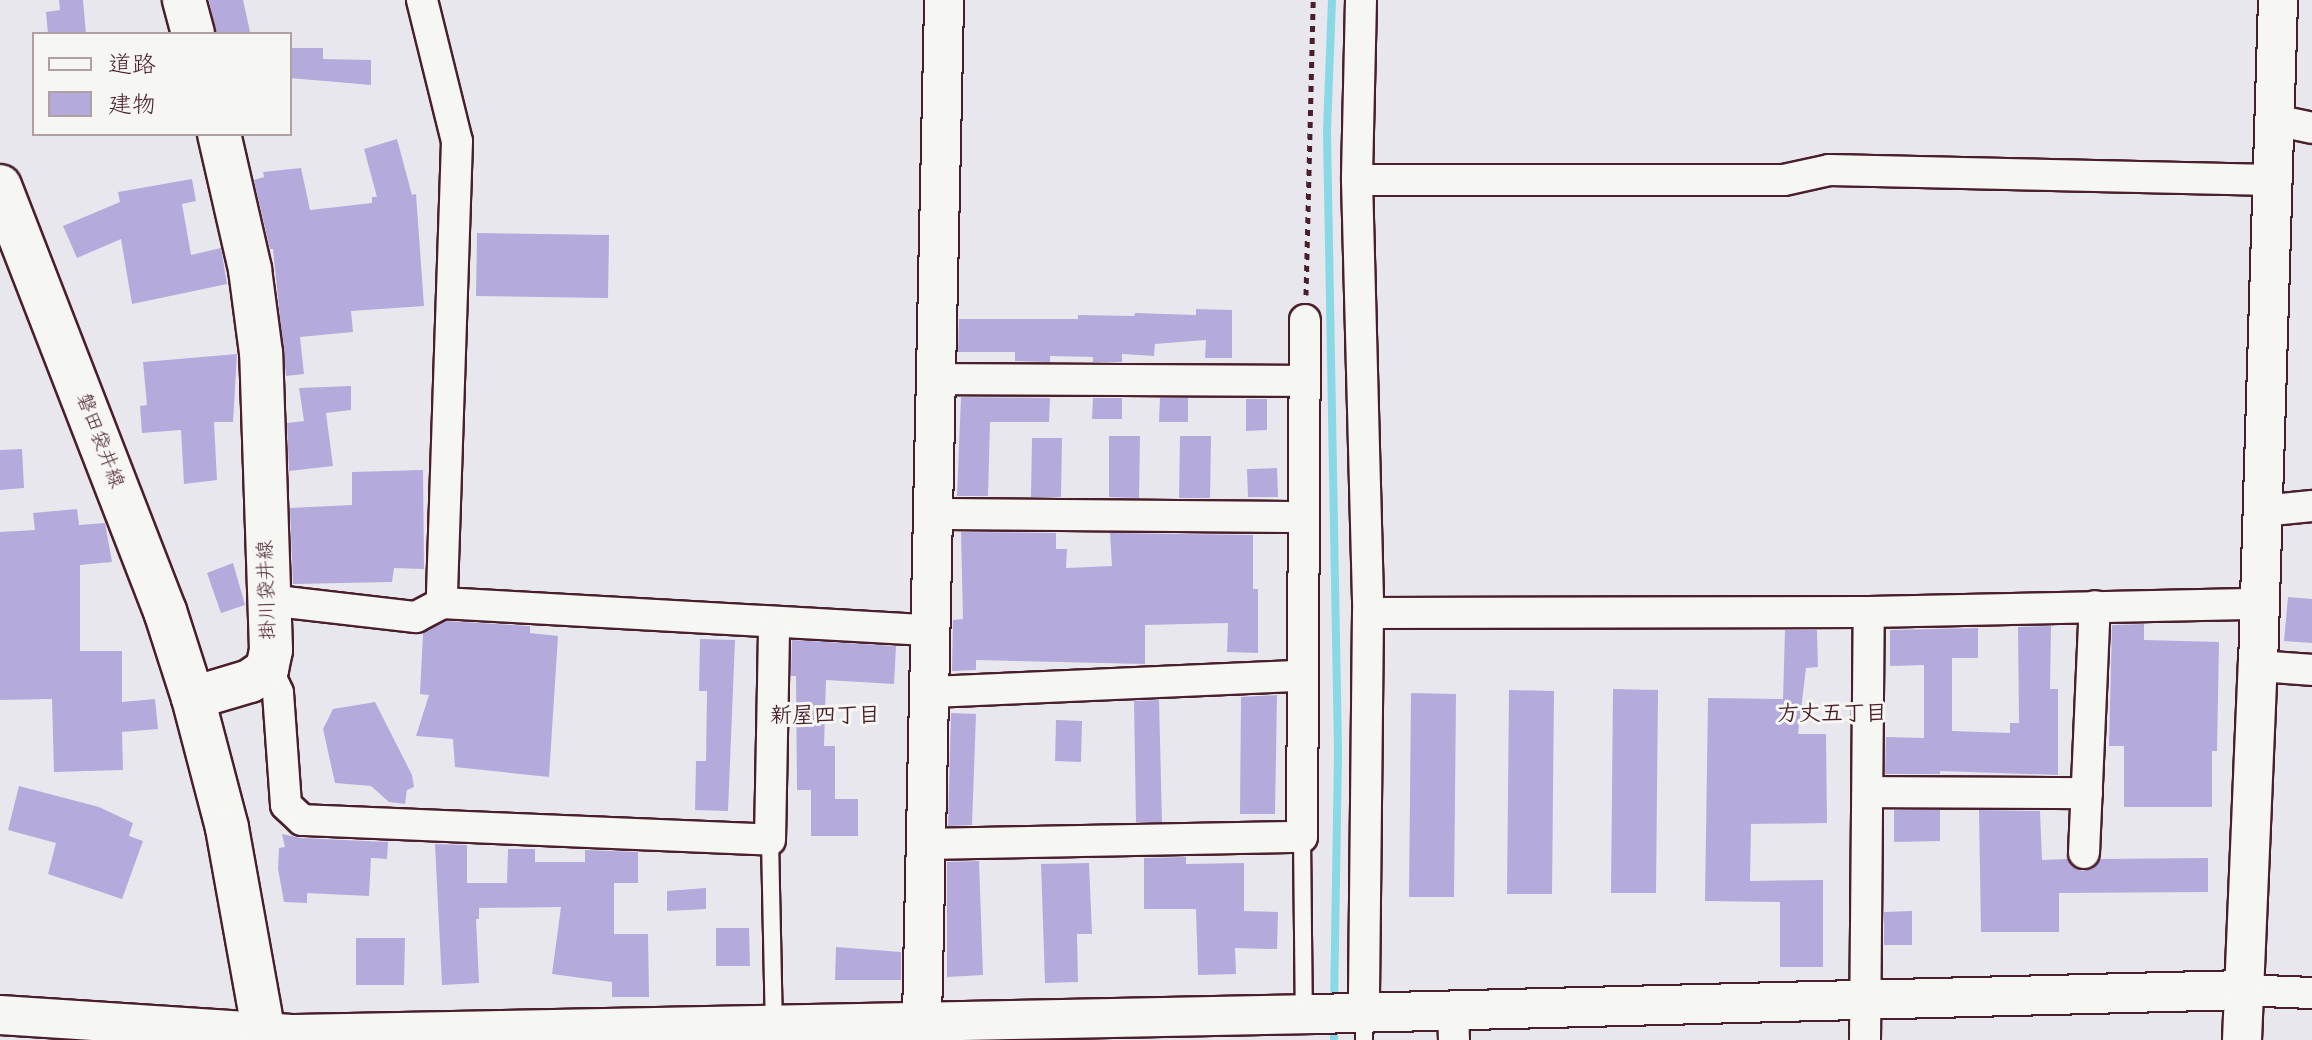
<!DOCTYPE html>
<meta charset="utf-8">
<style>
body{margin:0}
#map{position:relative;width:2312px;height:1040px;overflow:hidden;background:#e9e7ee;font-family:Kalam,"Klee One",sans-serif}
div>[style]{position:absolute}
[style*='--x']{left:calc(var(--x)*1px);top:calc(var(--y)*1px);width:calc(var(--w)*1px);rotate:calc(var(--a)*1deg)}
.stream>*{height:8px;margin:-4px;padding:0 4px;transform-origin:4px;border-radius:4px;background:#89d8e6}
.building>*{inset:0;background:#b4abdc}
.path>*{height:5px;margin-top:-2.5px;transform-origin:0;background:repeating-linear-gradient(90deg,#4a1f2b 0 6px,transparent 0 12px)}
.roads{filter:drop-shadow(2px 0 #4a1f2b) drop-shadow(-2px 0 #4a1f2b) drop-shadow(0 2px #4a1f2b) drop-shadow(0 -2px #4a1f2b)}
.service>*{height:16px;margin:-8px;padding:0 8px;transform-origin:8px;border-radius:8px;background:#f6f6f2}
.minor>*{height:30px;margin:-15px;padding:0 15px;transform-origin:15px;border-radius:15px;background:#f6f6f2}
.tertiary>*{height:38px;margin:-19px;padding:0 19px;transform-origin:19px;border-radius:19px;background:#f6f6f2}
.secondary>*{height:42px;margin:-21px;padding:0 21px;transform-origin:21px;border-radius:21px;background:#f6f6f2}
span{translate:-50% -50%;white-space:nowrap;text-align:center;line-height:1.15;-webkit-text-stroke:6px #f6f6f2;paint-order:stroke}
.street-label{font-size:20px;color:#4a1f2b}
.neighbourhood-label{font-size:22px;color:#4a1f2b;font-weight:700}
.legend{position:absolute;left:32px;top:32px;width:260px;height:104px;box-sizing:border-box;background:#f6f6f2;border:2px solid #b1a0a2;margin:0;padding:10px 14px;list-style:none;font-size:24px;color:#4a1f2b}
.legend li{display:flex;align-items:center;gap:16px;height:40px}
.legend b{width:40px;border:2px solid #b1a0a2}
</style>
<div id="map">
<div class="stream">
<div style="--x:1332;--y:0;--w:133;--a:92.2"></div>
<div style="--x:1327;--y:133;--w:620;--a:88.98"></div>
<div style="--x:1338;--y:753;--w:250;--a:90.9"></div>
<div style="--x:1334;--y:1040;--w:15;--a:-90"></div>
</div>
<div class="building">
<div style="clip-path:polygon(59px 0,83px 0,86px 34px,48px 34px,46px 12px,60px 10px)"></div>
<div style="clip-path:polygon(209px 0,243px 0,250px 32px,216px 34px)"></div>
<div style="clip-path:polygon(290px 48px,323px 48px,323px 59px,371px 60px,371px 85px,290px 78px)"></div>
<div style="clip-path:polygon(397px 139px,412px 195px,416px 194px,424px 306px,351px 311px,353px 332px,300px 337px,304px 374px,286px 376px,273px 249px,270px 249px,254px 180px,264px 177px,263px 172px,301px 168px,310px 210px,372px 203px,372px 197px,377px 197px,364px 149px)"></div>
<div style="clip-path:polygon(192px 179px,196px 201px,182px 204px,191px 255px,221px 248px,227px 284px,132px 304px,121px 239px,77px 258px,63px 226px,120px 202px,118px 192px)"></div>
<div style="clip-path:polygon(477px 233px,609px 235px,608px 298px,476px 296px)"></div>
<div style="clip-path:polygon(1196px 309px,1232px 310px,1232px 358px,1205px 358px,1206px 340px,1155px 344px,1154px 356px,1122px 354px,1122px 362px,1093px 362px,1093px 357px,1050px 356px,1050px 362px,1015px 361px,1015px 352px,958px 352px,959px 319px,1078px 319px,1078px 315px,1134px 316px,1135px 313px,1196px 315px)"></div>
<div style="clip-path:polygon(237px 354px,233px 422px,214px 422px,217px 480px,184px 484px,181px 430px,142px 433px,140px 406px,147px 405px,143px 362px)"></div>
<div style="clip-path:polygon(351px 386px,351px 410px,326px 413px,333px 466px,289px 471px,287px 423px,304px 421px,299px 388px)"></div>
<div style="clip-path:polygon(961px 397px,1050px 398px,1049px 422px,990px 422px,988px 496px,957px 496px)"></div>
<div style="clip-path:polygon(1093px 398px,1122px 398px,1122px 419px,1092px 419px)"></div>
<div style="clip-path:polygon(1160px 398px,1188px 398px,1188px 422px,1159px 422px)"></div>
<div style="clip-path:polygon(1246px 399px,1267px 399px,1267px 430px,1246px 431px)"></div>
<div style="clip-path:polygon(1109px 436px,1140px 436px,1139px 498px,1109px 497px)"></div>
<div style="clip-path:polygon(1180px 436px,1211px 436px,1210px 498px,1179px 498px)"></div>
<div style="clip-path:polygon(1032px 438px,1062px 438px,1061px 497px,1031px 497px)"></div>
<div style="clip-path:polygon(22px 449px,24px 488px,0 490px,0 450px)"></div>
<div style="clip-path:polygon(1277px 468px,1278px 497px,1248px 497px,1247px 469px)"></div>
<div style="clip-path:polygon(423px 470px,424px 569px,394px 568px,392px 582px,293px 584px,290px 508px,352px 505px,352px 472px)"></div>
<div style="clip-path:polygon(77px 509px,79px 525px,105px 523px,112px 562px,80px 565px,80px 651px,122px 651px,122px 702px,155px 699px,158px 729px,122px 732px,123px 770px,54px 772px,52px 699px,0 700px,0 532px,35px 530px,33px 513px)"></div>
<div style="clip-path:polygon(961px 532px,1056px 533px,1056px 549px,1067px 549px,1066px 568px,1112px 566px,1110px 533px,1253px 535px,1253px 589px,1258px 589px,1258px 653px,1227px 652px,1228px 623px,1145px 625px,1145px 664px,976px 660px,976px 670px,952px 671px,953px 620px,963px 619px)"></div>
<div style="clip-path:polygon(233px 563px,245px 605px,221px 613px,207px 573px)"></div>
<div style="clip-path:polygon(2288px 597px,2312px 599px,2312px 643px,2284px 641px)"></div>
<div style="clip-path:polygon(446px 621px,530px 626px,530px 633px,558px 636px,549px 777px,455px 767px,453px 739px,416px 736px,429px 695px,420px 694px,423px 633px)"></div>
<div style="clip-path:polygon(2144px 624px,2144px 640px,2219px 642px,2217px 751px,2212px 751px,2212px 807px,2124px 807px,2124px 746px,2109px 746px,2112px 625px)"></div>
<div style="clip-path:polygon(2051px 626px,2050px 689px,2058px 689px,2058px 775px,1940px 771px,1940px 774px,1885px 774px,1886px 737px,1924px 738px,1924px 665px,1890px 666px,1890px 630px,1978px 628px,1978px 658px,1952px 658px,1952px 731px,2010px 733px,2010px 723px,2019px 723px,2018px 627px)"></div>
<div style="clip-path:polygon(1785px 630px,1817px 630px,1818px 667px,1806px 668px,1798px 734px,1826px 734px,1827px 823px,1751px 824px,1750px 881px,1823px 880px,1823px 967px,1780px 967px,1780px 902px,1705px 901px,1708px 698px,1783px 699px)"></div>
<div style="clip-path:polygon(700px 639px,735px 640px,728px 811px,695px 810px,696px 761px,706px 761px,707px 691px,699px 691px)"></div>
<div style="clip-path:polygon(792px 640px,896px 646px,894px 684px,826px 680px,824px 746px,835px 746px,835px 799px,858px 799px,858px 836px,811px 836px,811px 790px,797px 790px,796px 676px,791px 676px)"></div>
<div style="clip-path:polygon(1613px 689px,1658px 690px,1656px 893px,1611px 893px)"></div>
<div style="clip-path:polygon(1509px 690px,1554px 691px,1552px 894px,1507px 894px)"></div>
<div style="clip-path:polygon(1411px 693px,1456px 694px,1454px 897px,1409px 897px)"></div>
<div style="clip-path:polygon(1277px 695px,1275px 814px,1240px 814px,1241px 697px)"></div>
<div style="clip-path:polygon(1159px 700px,1162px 822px,1136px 822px,1134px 701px)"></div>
<div style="clip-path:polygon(375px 702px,412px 775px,414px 787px,407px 790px,405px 804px,389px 802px,371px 786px,335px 783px,323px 729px,333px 709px)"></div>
<div style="clip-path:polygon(951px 713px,976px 714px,972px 825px,948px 826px)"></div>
<div style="clip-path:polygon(1056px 720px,1082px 721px,1081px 762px,1055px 761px)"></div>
<div style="clip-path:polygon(19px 786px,99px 807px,133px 823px,129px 836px,143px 841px,122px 899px,48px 874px,56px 843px,8px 830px)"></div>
<div style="clip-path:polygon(1894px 810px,1940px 810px,1940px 841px,1894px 842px)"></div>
<div style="clip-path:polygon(1979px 810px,2040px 811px,2042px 860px,2068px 859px,2082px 871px,2093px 869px,2100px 859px,2208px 858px,2208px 892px,2059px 893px,2059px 932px,1981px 932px)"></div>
<div style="clip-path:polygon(282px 834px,301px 838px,388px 842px,387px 859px,371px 858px,369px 896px,307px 893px,307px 903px,284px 902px,278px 869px,279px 848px,285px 847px)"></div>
<div style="clip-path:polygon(435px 844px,467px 845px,467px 883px,507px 883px,508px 849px,535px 849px,535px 862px,585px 862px,585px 850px,638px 852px,638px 883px,614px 883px,614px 934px,648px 934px,649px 997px,612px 997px,612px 982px,552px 974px,561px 907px,479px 908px,479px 919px,476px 919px,479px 983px,442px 985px)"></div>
<div style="clip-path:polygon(1186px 857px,1186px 864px,1244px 863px,1244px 911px,1278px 912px,1277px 949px,1235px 948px,1236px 974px,1198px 975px,1196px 909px,1144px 909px,1144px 858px)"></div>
<div style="clip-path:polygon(979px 861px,983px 975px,947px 977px,947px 862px)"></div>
<div style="clip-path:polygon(1089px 863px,1092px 934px,1077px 934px,1078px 982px,1045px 983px,1041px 864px)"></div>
<div style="clip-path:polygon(706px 888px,706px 909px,667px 911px,667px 891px)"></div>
<div style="clip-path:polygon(1912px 911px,1912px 945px,1884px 945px,1884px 912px)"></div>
<div style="clip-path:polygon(716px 928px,749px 928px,750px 966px,716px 966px)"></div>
<div style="clip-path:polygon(356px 938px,405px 938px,404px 985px,356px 985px)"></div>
<div style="clip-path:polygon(836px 947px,901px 952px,901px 980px,835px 980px)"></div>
</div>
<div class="path">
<div style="--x:1306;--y:295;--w:295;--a:-88.6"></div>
</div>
<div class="roads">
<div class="service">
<div style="--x:1302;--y:837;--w:177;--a:89.4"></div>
<div style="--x:770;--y:840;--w:184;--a:88.8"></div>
<div style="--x:1364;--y:1040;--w:27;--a:-90"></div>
</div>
<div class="minor">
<div style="--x:422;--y:0;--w:145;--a:76.1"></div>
<div style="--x:457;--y:141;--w:462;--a:91.9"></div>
<div style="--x:442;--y:603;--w:490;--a:3.2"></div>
<div style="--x:1361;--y:0;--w:180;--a:91.3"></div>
<div style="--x:1357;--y:180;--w:433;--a:88.5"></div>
<div style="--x:1368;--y:613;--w:400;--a:90.6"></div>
<div style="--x:2275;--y:120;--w:38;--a:12"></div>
<div style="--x:1357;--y:180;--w:427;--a:0"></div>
<div style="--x:1784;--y:180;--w:46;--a:-12.5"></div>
<div style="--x:1829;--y:170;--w:443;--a:1.3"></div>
<div style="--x:937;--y:379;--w:368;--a:0.3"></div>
<div style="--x:2262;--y:511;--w:50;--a:-5.7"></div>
<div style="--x:933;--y:514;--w:371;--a:0.5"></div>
<div style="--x:268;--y:600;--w:149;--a:6.6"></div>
<div style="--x:416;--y:617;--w:30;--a:-28"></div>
<div style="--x:1368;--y:613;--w:501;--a:-0.11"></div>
<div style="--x:1869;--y:612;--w:391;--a:-1.2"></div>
<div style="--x:2258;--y:666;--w:54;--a:4.2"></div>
<div style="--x:267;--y:669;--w:26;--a:65"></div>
<div style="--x:278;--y:693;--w:112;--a:85.9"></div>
<div style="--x:286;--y:805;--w:22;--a:43"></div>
<div style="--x:302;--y:820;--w:468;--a:2.4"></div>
<div style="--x:770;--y:840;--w:218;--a:-88.9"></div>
<div style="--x:930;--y:692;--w:373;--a:-2.5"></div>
<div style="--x:1868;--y:792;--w:219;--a:0.3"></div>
<div style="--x:927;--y:844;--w:375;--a:-1.1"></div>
<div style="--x:1302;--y:837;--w:517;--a:-89.67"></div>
<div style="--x:2084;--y:853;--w:247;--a:-87.5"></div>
<div style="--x:2242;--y:990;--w:70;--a:2.5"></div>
<div style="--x:1453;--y:1011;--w:29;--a:88"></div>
<div style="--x:1865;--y:1040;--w:428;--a:-89.5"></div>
</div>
<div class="tertiary">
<div style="--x:0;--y:1015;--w:296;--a:3.7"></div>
<div style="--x:295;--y:1034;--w:1020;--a:-1.12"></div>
<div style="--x:1315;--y:1014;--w:927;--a:-1.48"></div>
<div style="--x:922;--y:1020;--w:1020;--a:-88.76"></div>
<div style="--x:2242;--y:1040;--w:374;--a:-87.6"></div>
<div style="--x:2258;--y:666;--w:666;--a:-88.28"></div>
</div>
<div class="secondary">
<div style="--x:184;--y:0;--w:35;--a:75"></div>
<div style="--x:0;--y:186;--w:456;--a:68.8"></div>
<div style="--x:165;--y:611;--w:91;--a:72.2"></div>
<div style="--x:193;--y:698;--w:134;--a:75.3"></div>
<div style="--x:227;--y:828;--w:215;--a:79.8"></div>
<div style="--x:193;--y:698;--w:59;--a:-16.6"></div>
<div style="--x:250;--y:681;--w:21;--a:-35"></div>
<div style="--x:267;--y:669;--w:19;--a:-78"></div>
<div style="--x:271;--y:650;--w:297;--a:-91.9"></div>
<div style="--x:261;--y:353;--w:85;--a:-97.5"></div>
<div style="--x:250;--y:269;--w:139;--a:-102.9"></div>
</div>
</div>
<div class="street-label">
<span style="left:99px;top:441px;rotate:69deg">磐田袋井線</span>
<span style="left:268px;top:590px;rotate:-92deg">掛川袋井線</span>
</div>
<div class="neighbourhood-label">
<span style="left:1832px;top:715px">方丈五丁目</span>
<span style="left:825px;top:717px">新屋四丁目</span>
</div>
<ul class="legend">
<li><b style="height:10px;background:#f6f6f2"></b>道路</li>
<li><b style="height:22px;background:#b4abdc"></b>建物</li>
</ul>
</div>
